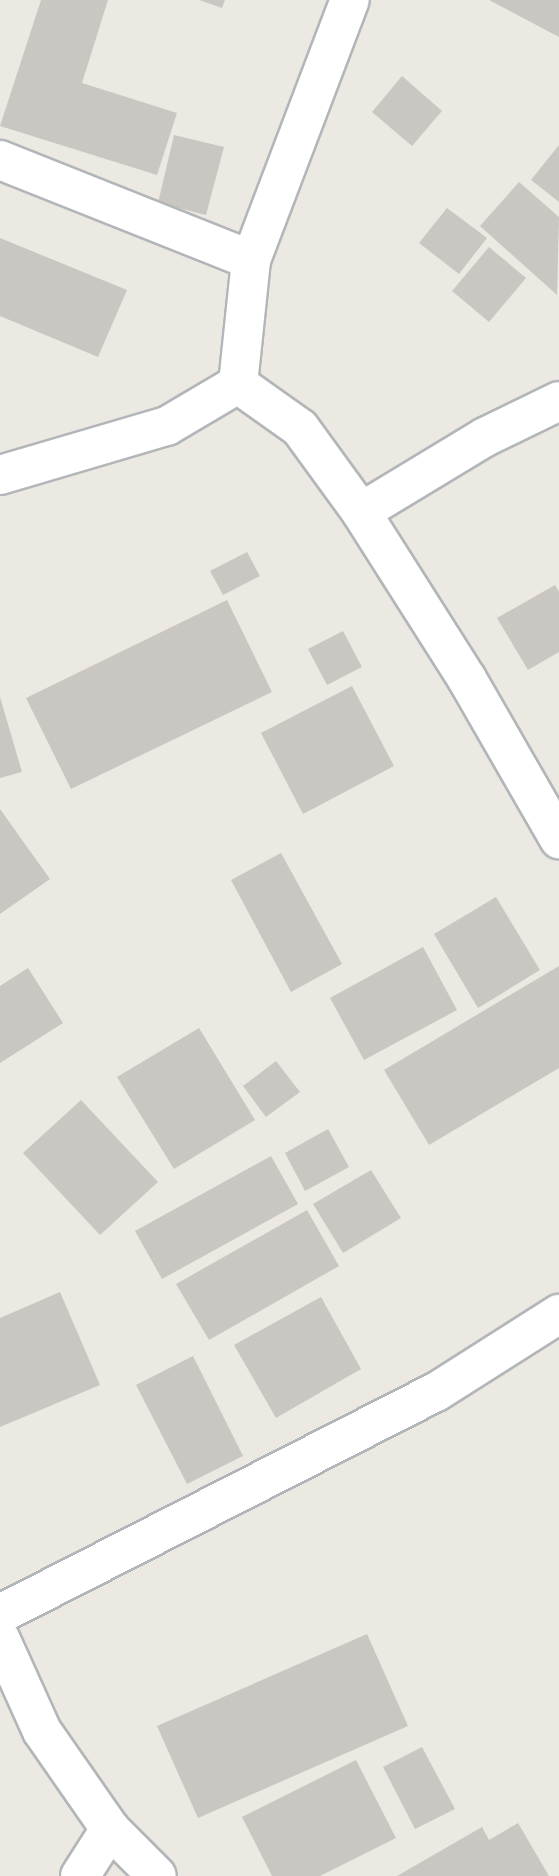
<!DOCTYPE html>
<style>
body{margin:0}
#map{position:relative;width:559px;height:1876px;overflow:hidden;background:#ece9e2;font-family:Rubik,sans-serif}
div>[style]{position:absolute}
[style*='--x']{left:calc(var(--x)*1px);top:calc(var(--y)*1px);width:calc(var(--w)*1px);rotate:calc(var(--a)*1deg)}
.building>*{inset:0;background:#cac6c2}
.roads{filter:drop-shadow(2px 0 #b3b6b9) drop-shadow(-2px 0 #b3b6b9) drop-shadow(0 2px #b3b6b9) drop-shadow(0 -2px #b3b6b9)}
.street>*{height:38px;margin:-19px;padding:0 19px;transform-origin:19px;border-radius:19px;background:#fff}
span{translate:-50% -50%;white-space:nowrap;text-align:center;line-height:1.15;-webkit-text-stroke:5px #fff;paint-order:stroke}
</style>
<div id="map">
<div class="building">
<div style="clip-path:polygon(41px 0,108px 0,82px 83px,177px 113px,157px 175px,0 126px)"></div>
<div style="clip-path:polygon(199px 0,225px 0,222px 8px)"></div>
<div style="clip-path:polygon(489px 0,559px 0,559px 37px)"></div>
<div style="clip-path:polygon(402px 76px,442px 111px,412px 146px,372px 112px)"></div>
<div style="clip-path:polygon(174px 135px,224px 147px,206px 215px,158px 203px)"></div>
<div style="clip-path:polygon(559px 145px,559px 202px,531px 180px)"></div>
<div style="clip-path:polygon(519px 182px,559px 217px,557px 295px,480px 226px)"></div>
<div style="clip-path:polygon(447px 208px,487px 238px,459px 274px,419px 243px)"></div>
<div style="clip-path:polygon(0 238px,127px 290px,98px 357px,0 316px)"></div>
<div style="clip-path:polygon(489px 247px,526px 278px,489px 322px,452px 291px)"></div>
<div style="clip-path:polygon(247px 552px,260px 576px,223px 595px,210px 571px)"></div>
<div style="clip-path:polygon(555px 585px,559px 592px,559px 652px,528px 670px,497px 618px)"></div>
<div style="clip-path:polygon(227px 600px,272px 692px,71px 789px,26px 698px)"></div>
<div style="clip-path:polygon(343px 631px,362px 667px,327px 685px,308px 649px)"></div>
<div style="clip-path:polygon(352px 686px,394px 766px,303px 814px,261px 733px)"></div>
<div style="clip-path:polygon(0 697px,22px 772px,0 778px)"></div>
<div style="clip-path:polygon(0 809px,50px 879px,0 914px)"></div>
<div style="clip-path:polygon(281px 853px,342px 964px,291px 992px,231px 880px)"></div>
<div style="clip-path:polygon(496px 897px,540px 970px,478px 1008px,434px 934px)"></div>
<div style="clip-path:polygon(423px 947px,457px 1010px,364px 1060px,330px 998px)"></div>
<div style="clip-path:polygon(559px 966px,559px 1068px,429px 1145px,384px 1070px)"></div>
<div style="clip-path:polygon(28px 968px,63px 1023px,0 1063px,0 986px)"></div>
<div style="clip-path:polygon(199px 1028px,255px 1120px,174px 1169px,117px 1077px)"></div>
<div style="clip-path:polygon(276px 1061px,300px 1092px,266px 1117px,243px 1086px)"></div>
<div style="clip-path:polygon(81px 1100px,158px 1182px,100px 1235px,23px 1153px)"></div>
<div style="clip-path:polygon(328px 1129px,349px 1167px,305px 1191px,285px 1153px)"></div>
<div style="clip-path:polygon(271px 1156px,298px 1204px,162px 1279px,135px 1231px)"></div>
<div style="clip-path:polygon(371px 1170px,401px 1218px,343px 1253px,313px 1204px)"></div>
<div style="clip-path:polygon(307px 1210px,339px 1266px,209px 1340px,176px 1284px)"></div>
<div style="clip-path:polygon(60px 1292px,100px 1385px,0 1427px,0 1318px)"></div>
<div style="clip-path:polygon(321px 1297px,361px 1369px,276px 1418px,234px 1345px)"></div>
<div style="clip-path:polygon(193px 1356px,243px 1456px,187px 1484px,136px 1385px)"></div>
<div style="clip-path:polygon(367px 1634px,408px 1726px,198px 1818px,157px 1726px)"></div>
<div style="clip-path:polygon(422px 1747px,455px 1809px,415px 1829px,383px 1767px)"></div>
<div style="clip-path:polygon(356px 1760px,396px 1838px,320px 1876px,272px 1876px,242px 1817px)"></div>
<div style="clip-path:polygon(518px 1823px,549px 1876px,397px 1876px,482px 1827px,489px 1840px)"></div>
</div>
<div class="roads">
<div class="street">
<div style="--x:0;--y:160;--w:270;--a:21.7"></div>
<div style="--x:238;--y:384;--w:76;--a:35.4"></div>
<div style="--x:300;--y:428;--w:104;--a:54"></div>
<div style="--x:361;--y:512;--w:198;--a:57.6"></div>
<div style="--x:467;--y:679;--w:185;--a:60.1"></div>
<div style="--x:238;--y:384;--w:125;--a:-84"></div>
<div style="--x:251;--y:260;--w:278;--a:-69.2"></div>
<div style="--x:0;--y:475;--w:174;--a:-16.4"></div>
<div style="--x:167;--y:426;--w:82;--a:-30.6"></div>
<div style="--x:361;--y:512;--w:145;--a:-31.2"></div>
<div style="--x:485;--y:437;--w:82;--a:-25.9"></div>
<div style="--x:0;--y:1614;--w:489;--a:-27"></div>
<div style="--x:436;--y:1392;--w:146;--a:-32.4"></div>
<div style="--x:0;--y:1638;--w:102;--a:65.7"></div>
<div style="--x:42;--y:1731;--w:119;--a:55.2"></div>
<div style="--x:110;--y:1829;--w:66;--a:45"></div>
<div style="--x:80;--y:1876;--w:56;--a:-57.4"></div>
</div>
</div>
</div>
